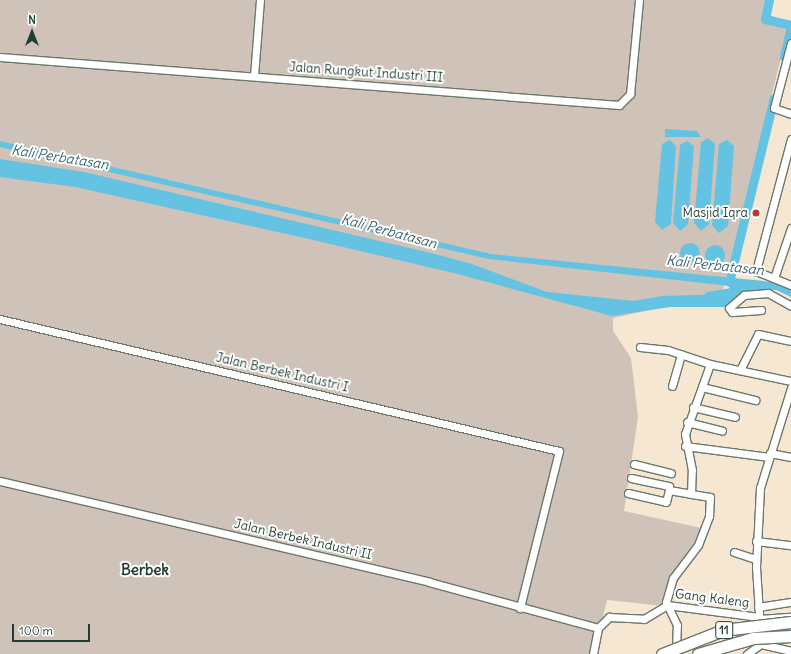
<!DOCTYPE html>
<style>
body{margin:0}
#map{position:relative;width:791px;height:654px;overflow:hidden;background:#f6e7d2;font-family:Delius,sans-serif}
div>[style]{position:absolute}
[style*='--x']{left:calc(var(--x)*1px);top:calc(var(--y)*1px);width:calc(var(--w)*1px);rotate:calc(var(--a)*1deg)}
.industrial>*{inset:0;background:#cec2b9}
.water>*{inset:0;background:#64c2e3}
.round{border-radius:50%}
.river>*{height:9px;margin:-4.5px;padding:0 4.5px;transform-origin:4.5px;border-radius:4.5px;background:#64c2e3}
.roads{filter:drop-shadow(1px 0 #6a786b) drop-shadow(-1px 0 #6a786b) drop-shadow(0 1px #6a786b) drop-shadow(0 -1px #6a786b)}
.minor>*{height:7px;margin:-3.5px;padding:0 3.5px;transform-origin:3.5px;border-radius:3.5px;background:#fff}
.bridges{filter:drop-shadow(1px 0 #6a786b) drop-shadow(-1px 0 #6a786b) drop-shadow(0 1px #6a786b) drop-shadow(0 -1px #6a786b)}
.highway-bridge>*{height:11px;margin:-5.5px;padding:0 5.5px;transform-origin:5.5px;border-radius:5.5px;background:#fff}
.dots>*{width:11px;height:11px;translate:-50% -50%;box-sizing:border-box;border:2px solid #fff;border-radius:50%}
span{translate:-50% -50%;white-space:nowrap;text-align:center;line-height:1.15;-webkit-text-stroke:4px #fff;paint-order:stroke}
.shield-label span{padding:1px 3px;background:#fff;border:1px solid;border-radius:3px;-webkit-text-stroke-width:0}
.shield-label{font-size:12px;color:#1f3d34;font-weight:700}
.street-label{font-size:13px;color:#1f3d34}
.poi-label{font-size:13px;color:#1f3d34}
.right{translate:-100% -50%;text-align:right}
.water-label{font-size:14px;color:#346569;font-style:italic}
.quarter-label{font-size:15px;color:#1f3d34;font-weight:700}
.north{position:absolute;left:12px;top:12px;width:40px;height:40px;-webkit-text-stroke:3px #fff;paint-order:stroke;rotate:0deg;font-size:11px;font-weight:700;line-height:16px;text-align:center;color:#1f3d34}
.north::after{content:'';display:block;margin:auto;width:14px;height:18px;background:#1f3d34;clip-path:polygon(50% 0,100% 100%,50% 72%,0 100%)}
.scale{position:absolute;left:12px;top:624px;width:78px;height:18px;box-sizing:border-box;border:2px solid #1f3d34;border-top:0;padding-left:5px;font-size:12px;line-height:14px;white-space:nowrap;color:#1f3d34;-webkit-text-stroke:3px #fff;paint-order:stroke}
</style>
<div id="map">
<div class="industrial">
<div style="clip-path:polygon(0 0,767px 0,761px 21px,789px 26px,722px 294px,613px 318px,613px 331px,631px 358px,638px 417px,624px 511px,701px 528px,694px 550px,674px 572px,664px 606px,607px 600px,594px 654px,0 654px)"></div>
</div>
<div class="water">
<div style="clip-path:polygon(665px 129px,697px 131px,701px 137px,665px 137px)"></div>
<div style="clip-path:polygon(708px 138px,715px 144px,709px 224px,701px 231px,694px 223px,701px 142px)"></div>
<div style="clip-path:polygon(670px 140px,676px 146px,671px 224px,662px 230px,655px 222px,662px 144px)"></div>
<div style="clip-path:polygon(727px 140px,734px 146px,728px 226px,719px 233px,712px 225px,719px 144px)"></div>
<div style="clip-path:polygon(0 141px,491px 254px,773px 282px,791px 289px,791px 297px,776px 290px,757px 290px,724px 307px,670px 307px,612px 316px,458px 274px,309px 239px,75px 187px,0 177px,0 159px,84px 172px,431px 253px,472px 264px,547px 292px,634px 301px,662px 296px,728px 294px,730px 286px,489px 259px,0 147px)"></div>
<div style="clip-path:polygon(687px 141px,694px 146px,688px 224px,680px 231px,673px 223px,680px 145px)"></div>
<div class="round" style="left:680px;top:243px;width:20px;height:20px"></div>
<div class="round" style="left:705px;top:245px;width:20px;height:20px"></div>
</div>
<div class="river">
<div style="--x:769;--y:0;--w:19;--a:102"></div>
<div style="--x:765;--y:19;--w:27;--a:13"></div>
<div style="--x:784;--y:57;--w:32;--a:-77"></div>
<div style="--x:729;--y:282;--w:189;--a:-76.3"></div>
<div style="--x:708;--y:296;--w:34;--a:-10"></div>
</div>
<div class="roads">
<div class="minor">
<div style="--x:791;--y:43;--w:67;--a:104.7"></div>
<div style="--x:774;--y:108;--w:18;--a:19"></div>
<div style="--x:0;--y:57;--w:621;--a:4.43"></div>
<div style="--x:619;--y:105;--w:16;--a:-45"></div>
<div style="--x:630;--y:94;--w:94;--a:-84.5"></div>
<div style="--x:254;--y:76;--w:76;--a:-85.5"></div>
<div style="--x:791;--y:139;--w:137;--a:104.9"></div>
<div style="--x:756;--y:271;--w:38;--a:22"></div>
<div style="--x:774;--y:278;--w:53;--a:-71.2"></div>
<div style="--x:761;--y:310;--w:29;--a:176"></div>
<div style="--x:732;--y:312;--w:5;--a:-127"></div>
<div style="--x:729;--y:308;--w:20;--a:-41"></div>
<div style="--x:744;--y:295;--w:24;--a:-5"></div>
<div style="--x:768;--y:293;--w:26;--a:29"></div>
<div style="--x:0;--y:319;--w:574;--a:13.29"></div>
<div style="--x:559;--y:451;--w:162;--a:104"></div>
<div style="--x:640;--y:347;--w:28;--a:6"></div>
<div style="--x:668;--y:350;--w:44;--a:18.4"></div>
<div style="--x:710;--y:364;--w:83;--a:11.9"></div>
<div style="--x:740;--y:370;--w:40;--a:-63.4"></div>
<div style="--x:758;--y:334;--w:34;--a:12"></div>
<div style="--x:672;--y:386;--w:33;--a:-74"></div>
<div style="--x:702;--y:387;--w:55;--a:13.8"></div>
<div style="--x:693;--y:407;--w:43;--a:13.4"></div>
<div style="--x:687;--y:422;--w:36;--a:14"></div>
<div style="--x:685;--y:446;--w:85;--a:7.5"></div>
<div style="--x:770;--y:453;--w:21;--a:11"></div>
<div style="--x:634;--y:464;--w:38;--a:14"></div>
<div style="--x:631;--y:478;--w:39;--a:12"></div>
<div style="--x:0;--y:481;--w:441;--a:13.2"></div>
<div style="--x:429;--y:582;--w:175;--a:15.2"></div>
<div style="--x:628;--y:493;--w:39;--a:13"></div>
<div style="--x:666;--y:502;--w:12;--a:-76"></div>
<div style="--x:669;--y:490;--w:22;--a:10"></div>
<div style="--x:756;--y:541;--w:35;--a:7"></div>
<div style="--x:734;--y:552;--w:23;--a:18"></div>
<div style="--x:758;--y:607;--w:33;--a:-9"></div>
<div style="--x:759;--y:619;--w:32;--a:-4"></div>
<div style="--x:598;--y:628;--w:16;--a:-45"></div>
<div style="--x:609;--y:617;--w:35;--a:3"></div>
<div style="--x:644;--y:619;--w:27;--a:-31"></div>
<div style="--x:667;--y:605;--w:93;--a:7.4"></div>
<div style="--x:761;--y:644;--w:77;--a:-93.7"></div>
<div style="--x:756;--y:567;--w:79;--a:-87.1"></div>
<div style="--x:760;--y:488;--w:105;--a:-72.8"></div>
<div style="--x:676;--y:650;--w:25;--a:-88"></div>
<div style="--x:677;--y:625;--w:25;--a:-116"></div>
<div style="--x:666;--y:602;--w:25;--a:-74"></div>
<div style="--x:673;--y:578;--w:41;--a:-52.9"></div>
<div style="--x:698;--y:545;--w:31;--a:-69"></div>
<div style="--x:709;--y:516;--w:19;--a:-87"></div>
<div style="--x:710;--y:497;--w:19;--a:-171"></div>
<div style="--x:691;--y:494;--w:24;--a:-88"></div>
<div style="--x:692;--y:470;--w:37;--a:-101"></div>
<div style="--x:685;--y:434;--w:74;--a:-70.3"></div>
<div style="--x:593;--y:654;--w:26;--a:-79"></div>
<div style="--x:747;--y:654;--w:17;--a:-36"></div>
<div style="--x:761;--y:644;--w:31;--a:13"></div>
</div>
</div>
<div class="bridges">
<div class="highway-bridge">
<div style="--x:662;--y:654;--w:66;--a:-21.5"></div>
<div style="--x:723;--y:630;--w:68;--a:-6.7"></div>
<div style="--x:698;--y:654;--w:57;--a:-16.2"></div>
<div style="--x:753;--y:638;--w:38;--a:-3"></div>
</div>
</div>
<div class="dots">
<div style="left:756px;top:213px;background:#c8321e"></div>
</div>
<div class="shield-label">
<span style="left:724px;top:630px">11</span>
</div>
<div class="street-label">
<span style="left:366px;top:73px;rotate:4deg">Jalan Rungkut Industri III</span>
<span style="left:282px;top:373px;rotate:13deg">Jalan Berbek Industri I</span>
<span style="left:303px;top:540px;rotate:13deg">Jalan Berbek Industri II</span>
<span style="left:712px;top:599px;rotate:7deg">Gang Kaleng</span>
</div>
<div class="poi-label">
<span class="right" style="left:748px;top:213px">Masjid Iqra</span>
</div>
<div class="water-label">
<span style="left:60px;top:157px;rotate:9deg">Kali Perbatasan</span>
<span style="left:389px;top:231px;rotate:15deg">Kali Perbatasan</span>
<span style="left:715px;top:265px;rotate:6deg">Kali Perbatasan</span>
</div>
<div class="quarter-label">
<span style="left:145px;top:570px">Berbek</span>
</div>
<div class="north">N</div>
<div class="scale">100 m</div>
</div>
